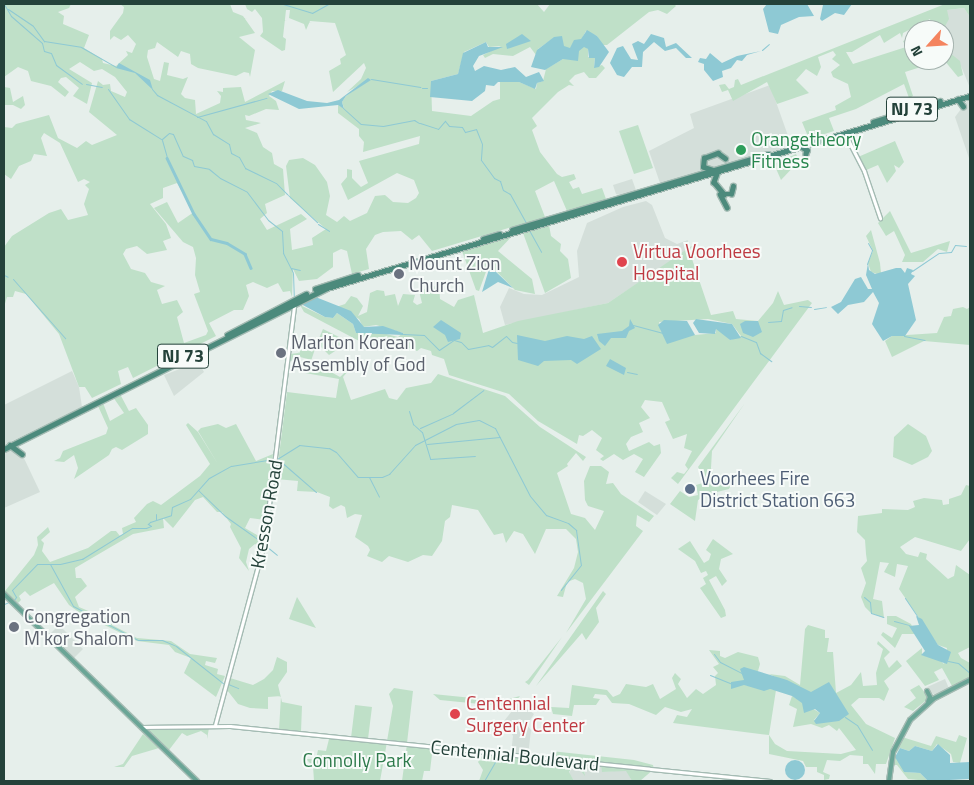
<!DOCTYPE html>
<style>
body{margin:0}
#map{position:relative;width:974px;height:785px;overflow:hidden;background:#e6efeb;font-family:"Titillium Web",sans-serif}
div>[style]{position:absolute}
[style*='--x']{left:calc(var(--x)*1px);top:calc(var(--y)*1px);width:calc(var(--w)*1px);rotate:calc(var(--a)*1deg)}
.built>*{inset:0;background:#d4dfda}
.green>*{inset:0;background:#bfe0c8}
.water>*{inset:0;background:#8ec9d4}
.round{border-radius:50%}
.stream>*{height:1px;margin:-0.5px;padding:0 0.5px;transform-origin:0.5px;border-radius:0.5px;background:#8ec9d4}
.canal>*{height:2.5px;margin:-1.25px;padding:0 1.25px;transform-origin:1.25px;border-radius:1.25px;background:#8ec9d4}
.roads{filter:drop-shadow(1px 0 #a4bbb3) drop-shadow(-1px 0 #a4bbb3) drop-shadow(0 1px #a4bbb3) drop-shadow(0 -1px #a4bbb3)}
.secondary>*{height:3px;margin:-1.5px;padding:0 1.5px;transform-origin:1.5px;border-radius:1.5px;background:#fff}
.primary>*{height:4px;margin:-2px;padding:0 2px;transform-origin:2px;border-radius:2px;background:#6aa596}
.trunk>*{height:4.5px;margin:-2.25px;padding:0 2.25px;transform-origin:2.25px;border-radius:2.25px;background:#4c8a7c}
.dots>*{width:14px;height:14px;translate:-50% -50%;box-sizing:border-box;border:2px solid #f7fbf9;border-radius:50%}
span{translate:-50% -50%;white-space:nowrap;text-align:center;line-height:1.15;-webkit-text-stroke:4px #f7fbf9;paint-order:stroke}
.shield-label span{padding:1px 4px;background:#f7fbf9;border:1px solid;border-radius:4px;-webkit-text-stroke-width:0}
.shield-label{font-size:18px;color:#24423a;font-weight:700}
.leisure-label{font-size:19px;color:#27864d}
.left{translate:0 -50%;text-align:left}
.health-label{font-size:19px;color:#be3a42}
.worship-label{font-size:19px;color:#5b616d}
.service-label{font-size:19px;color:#4e5e75}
.street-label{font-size:19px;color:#24423a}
.park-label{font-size:19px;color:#2d7a4b}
.frame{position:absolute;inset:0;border:5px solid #24423a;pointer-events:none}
.north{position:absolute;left:904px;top:20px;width:50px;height:50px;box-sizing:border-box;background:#f7fbf9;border:1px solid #a3b1ad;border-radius:50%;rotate:244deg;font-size:14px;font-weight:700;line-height:20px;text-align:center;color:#24423a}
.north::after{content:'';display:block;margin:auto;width:18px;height:22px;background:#f4845f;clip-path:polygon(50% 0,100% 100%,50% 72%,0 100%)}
</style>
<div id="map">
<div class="built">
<div style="clip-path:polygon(964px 8px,970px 17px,970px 88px,959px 61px,944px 51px,943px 30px,947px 10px)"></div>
<div style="clip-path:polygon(770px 85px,792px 147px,661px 186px,649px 151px,694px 128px,690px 114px)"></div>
<div style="clip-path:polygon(970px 97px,970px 161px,955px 117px)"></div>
<div style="clip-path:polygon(632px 179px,637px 193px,623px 196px,616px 194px,613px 185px)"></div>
<div style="clip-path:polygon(646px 201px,652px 205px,665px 238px,677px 244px,688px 240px,687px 250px,608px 303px,505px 325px,500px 307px,509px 288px,524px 294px,542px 295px,579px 277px,577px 251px,587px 223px,623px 207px)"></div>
<div style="clip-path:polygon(196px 358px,204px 372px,174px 396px,164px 375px,185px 367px)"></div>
<div style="clip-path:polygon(72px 371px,79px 387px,82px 407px,4px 445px,4px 405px)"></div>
<div style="clip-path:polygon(10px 445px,22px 454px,40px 492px,4px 508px,4px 449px)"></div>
<div style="clip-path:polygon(645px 491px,666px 504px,657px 515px,638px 502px)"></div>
<div style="clip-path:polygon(59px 625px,83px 649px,72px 660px,48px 636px)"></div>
<div style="clip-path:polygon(945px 679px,950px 691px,937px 697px,925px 688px)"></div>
<div style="clip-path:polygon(519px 702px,534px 714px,527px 725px,531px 730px,528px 756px,511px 754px,513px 736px,504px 721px)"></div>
<div style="clip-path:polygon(583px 762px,602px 764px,603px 772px,626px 770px,632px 781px,574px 781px,569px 773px,575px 764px,585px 775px)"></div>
</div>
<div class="green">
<div style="clip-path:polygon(evenodd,4px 4px,71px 4px,69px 8px,58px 12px,64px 16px,63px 24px,89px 35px,84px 48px,102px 59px,103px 63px,116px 66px,128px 55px,126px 51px,132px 53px,136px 44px,128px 35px,121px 40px,114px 36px,110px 40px,110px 31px,123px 13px,124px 7px,120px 4px,230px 4px,233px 12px,243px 16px,255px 33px,239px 37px,255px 50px,250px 77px,249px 73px,244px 72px,236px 76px,198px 68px,191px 64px,190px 54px,181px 51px,178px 57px,157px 42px,155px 48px,148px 50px,147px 57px,154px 79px,160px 81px,164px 62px,169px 63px,167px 75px,183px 79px,188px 77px,181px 94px,185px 98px,195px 100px,196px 114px,220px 103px,221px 96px,217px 91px,223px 92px,223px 88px,241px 87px,245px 102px,285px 81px,282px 91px,272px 91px,269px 96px,276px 101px,279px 110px,266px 109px,249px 116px,245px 115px,246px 120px,261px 123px,245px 128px,257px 133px,263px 147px,272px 153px,274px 164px,283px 169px,285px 195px,265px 204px,267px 213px,260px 219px,267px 230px,301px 214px,307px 219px,290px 229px,292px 250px,313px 245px,312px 238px,326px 229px,290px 198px,286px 166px,289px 160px,303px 158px,315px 165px,327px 182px,330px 196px,326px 215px,337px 222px,344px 216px,350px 221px,367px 213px,375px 196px,385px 195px,393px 202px,408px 203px,416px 198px,419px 193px,414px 180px,397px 173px,348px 200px,341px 184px,347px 177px,347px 169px,352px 170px,352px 178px,361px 187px,368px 183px,359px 161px,419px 144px,420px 136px,363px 152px,364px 142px,359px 136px,359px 129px,338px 113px,338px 105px,344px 108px,342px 102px,346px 96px,369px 80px,347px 92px,361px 79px,366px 68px,364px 63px,333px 92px,329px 71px,341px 64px,340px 59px,346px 55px,335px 23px,310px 21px,306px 30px,304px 24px,289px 18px,290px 10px,286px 10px,283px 37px,286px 39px,285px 50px,282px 51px,260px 36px,263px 32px,262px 18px,255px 9px,252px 12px,247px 9px,245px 4px,537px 4px,544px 12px,550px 4px,674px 4px,676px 6px,667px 14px,658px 10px,649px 12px,607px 45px,601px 45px,597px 36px,586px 31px,581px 40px,588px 49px,588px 57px,595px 58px,594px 67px,602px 65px,605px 68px,596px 78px,589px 78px,584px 72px,575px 75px,569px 81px,574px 86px,569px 85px,558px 92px,532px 118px,537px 126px,532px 130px,540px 152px,557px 174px,562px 177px,574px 174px,576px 179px,569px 182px,573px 189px,579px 187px,582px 194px,602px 188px,606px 199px,567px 211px,554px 181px,535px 191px,545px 217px,432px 251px,419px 235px,412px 240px,401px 231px,383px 232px,375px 235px,366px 249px,369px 269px,352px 274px,347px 251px,341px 249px,333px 253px,333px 267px,317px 279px,299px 281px,293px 269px,292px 297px,290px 291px,283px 292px,278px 283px,267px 288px,253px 282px,246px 285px,249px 296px,243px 310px,234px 310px,209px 323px,216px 336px,133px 378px,128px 367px,118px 371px,121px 384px,92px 398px,85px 387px,79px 387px,59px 334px,26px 294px,15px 291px,13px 297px,7px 297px,4px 307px,4px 247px,12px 236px,49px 213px,61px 209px,68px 220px,88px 215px,84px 204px,89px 189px,85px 185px,90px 182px,84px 179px,78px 182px,60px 143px,44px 133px,41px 138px,47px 156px,34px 154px,31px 161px,19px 166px,11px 179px,4px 174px,4px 127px,12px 128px,16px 124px,49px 115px,58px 138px,77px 148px,86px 141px,92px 145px,117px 135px,89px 112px,98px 81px,103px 85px,110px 84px,111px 91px,125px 97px,127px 92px,115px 77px,102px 69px,94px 71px,80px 62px,69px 69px,92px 83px,87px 104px,73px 96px,79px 88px,66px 77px,61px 78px,58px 82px,69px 92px,65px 97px,51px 86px,31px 81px,28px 71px,18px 67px,4px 77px,4px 4px,555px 37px,562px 37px,563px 59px,546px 69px,543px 81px,537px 83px,536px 89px,519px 82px,500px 81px,500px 99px,493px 101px,471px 116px,432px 111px,431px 81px,458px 74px,464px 52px,486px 42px,489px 47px,501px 46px,483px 55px,485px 58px,493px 54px,513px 56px,530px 47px,536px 55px,538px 49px,555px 37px,4px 4px,177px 183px,194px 212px,178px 223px,167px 202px,154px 208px,183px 242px,193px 247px,196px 258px,195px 275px,200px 292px,194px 294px,208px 331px,206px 335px,184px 343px,177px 317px,183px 312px,177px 300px,162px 304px,157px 290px,165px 286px,151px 282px,145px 273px,131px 269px,123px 254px,126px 249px,137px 246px,147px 254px,167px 250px,163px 241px,171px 238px,166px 224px,150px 204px,163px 198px,163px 188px,177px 183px)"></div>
<div style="clip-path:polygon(945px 4px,970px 4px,970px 17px,964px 8px,947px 10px,949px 19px,944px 28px,932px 29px,930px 19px,903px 33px,902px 38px,900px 33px,884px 43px,880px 35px,852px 52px,846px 52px,853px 64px,906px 47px,903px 41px,914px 36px,911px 46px,914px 60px,943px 60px,905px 72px,913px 96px,909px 98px,904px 84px,856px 109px,829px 118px,834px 131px,809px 139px,802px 122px,836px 110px,835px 106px,851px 97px,848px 84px,833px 77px,831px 72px,840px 65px,832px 59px,836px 55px,833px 51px,818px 57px,821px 67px,817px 76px,806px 69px,796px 80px,809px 93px,777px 104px,767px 82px,733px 101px,728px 90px,722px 92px,719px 85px,725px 84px,729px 89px,734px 87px,735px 80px,738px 79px,741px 85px)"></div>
<div style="clip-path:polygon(945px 49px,960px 61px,963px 75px,958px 77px,944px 60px)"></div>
<div style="clip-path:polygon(4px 87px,10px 88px,13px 102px,23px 96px,25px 105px,21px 109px,13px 105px,4px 105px)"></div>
<div style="clip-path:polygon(638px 125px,653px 168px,634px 174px,619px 131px)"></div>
<div style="clip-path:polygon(895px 141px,904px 162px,899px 168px,894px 165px,896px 171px,887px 183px,878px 165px,864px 171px,858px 157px)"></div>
<div style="clip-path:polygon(796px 154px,799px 161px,781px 180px,774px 164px)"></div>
<div style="clip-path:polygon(890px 211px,911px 253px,950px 241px,947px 252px,938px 249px,923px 262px,902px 262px,905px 255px,894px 231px,886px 236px,878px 223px)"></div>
<div style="clip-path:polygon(549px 225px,551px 236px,561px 244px,560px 251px,568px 259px,571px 278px,545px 293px,523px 233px)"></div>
<div style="clip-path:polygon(871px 230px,880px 263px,881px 273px,877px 274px,871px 272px,868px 263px,873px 251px,866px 236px)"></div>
<div style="clip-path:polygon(513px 235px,498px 251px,532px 279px,535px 294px,515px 290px,492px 267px,487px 269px,479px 291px,476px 290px,462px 251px)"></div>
<div style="clip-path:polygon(evenodd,693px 245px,697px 255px,692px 259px,711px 315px,733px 311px,736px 319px,758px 321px,773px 303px,778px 291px,784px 305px,808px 300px,812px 303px,678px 484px,671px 478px,677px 472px,684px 474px,688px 469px,685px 465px,692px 451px,684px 448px,687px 434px,673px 439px,665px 422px,670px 420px,662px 402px,645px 400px,641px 407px,650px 418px,639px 423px,643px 432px,631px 437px,626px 444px,629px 451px,649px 442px,654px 446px,660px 444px,661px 453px,644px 477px,635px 472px,643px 459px,634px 454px,623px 460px,614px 454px,603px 461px,600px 459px,604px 456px,596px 450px,602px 438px,592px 430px,583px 436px,579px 435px,577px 444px,538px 421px,509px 394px,449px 375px,444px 359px,432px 355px,431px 351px,421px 348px,417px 351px,378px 337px,370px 346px,372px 338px,365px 335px,363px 343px,304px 312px,300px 305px,325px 317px,333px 318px,337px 313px,353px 324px,356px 333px,379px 332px,398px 337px,403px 333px,376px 325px,363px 327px,359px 319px,336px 307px,345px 304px,351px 296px,357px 298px,363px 306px,358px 316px,367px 312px,370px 293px,377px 290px,384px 291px,385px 296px,395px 294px,398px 306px,403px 294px,415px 295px,413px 302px,417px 305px,422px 303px,419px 291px,439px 285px,440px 299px,454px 307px,458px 300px,474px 295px,483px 333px,518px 321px,608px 303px,693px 245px,708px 319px,732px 324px,741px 336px,730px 340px,723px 331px,716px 329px,716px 333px,695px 335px,661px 332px,659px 322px,708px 319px)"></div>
<div style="clip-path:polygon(963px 307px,967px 309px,970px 307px,970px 345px,924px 341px,892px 357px,885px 341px,892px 336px,937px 333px,944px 317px,951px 316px,953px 309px)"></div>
<div style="clip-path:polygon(323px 329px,347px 341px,346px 344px,329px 355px,317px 343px)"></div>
<div style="clip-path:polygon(291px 338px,311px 341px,307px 349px,312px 352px,316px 346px,311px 361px,340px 377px,355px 363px,343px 377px,351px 400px,385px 389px,389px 398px,397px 400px,406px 388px,431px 383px,438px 374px,505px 396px,540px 427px,586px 457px,583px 461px,576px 453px,567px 464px,568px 466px,557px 473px,571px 514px,585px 518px,595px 530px,604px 511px,588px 506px,585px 500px,584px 481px,590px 466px,601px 466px,609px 472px,606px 484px,613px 483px,621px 494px,654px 516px,649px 522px,637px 515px,636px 526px,643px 531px,566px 633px,586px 599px,583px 583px,575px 579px,567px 582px,563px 597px,557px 596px,574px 568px,578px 552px,576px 539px,566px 529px,546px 529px,535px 554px,523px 534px,514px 531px,506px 543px,503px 533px,494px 535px,478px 510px,452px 505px,450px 517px,445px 521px,442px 541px,432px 556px,423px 555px,408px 562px,389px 556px,382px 562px,367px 556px,370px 550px,368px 546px,355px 537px,362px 515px,355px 514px,347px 518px,345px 507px,341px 505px,333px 509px,329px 506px,330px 497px,317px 492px,297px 491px,298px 481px,276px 479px,287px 392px,336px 398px,339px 379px,305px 373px,308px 359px,296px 356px,294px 361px,288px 360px,290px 354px,298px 353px,301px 343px,294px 342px,293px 348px,289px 348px)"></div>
<div style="clip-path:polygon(120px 394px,129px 411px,136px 408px,148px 425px,148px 434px,122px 450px,116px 447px,112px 449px,109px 455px,74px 479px,78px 468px,74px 455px,64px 462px,54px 461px,60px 458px,63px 451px,106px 434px,108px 428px,98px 406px,103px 403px,110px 421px,124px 413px,113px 397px)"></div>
<div style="clip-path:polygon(745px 403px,712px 451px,711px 468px,715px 481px,731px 485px,729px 489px,717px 492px,719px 505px,714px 507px,707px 495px,698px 500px,695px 521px,670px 504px,680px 491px,689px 497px,698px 495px,696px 485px,706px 482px,698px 467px)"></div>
<div style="clip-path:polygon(188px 423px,198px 432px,218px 464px,198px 431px,201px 428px,218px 424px,226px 428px,236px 424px,256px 461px,273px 454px,265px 520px,250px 518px,245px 528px,262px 538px,260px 546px,255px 544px,249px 549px,246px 562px,249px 571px,239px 558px,241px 548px,230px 527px,231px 524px,222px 512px,217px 512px,203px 497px,195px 500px,173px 528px,163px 518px,164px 528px,133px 534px,75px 568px,76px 578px,81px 578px,87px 586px,75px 597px,79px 607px,112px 621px,112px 625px,137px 638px,171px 641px,190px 654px,217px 658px,215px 663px,206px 661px,205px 665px,218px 669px,217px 674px,225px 676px,216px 697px,184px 673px,191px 658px,175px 652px,169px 645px,137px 641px,80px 613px,69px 605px,54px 583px,30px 596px,25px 591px,19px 596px,21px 600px,18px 603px,5px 591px,34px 555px,38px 545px,37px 537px,48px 527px,50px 532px,41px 540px,44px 543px,42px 551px,50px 562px,88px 548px,111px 531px,116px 531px,120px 536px,123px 534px,122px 528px,136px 522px,134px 518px,147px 504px,153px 501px,161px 505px,200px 476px,210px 464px,186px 425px)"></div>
<div style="clip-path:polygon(908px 424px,926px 436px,932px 451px,928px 457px,912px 465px,893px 457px,894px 437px)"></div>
<div style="clip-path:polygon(966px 485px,970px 486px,970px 539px,961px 551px,915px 537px,900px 547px,906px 554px,918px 557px,920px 552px,927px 554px,926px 559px,948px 579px,954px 576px,956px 565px,970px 575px,970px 647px,958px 653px,961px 658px,970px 663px,970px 677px,952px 686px,942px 668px,934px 672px,939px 680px,925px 686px,906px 661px,922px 648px,922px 655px,940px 660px,944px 664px,947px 648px,938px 645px,899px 589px,908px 566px,897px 564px,895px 577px,884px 572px,889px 563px,880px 562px,873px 599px,882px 601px,884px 618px,871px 613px,865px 607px,861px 597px,866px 583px,861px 568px,867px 561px,866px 554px,865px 540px,857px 532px,858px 516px,882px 513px,882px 509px,908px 510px,915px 507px,913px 501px,924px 498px,942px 500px,943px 505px,949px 504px,949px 499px,961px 495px)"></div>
<div style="clip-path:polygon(713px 539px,733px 554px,721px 559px,719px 569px,727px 581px,722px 586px,716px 576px,709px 580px,725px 610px,726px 616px,721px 618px,700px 588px,706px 584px,703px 578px,708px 575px,706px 571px,701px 573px,695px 561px,678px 549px,690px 541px,704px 563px,709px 560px,711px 554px,706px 550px)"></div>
<div style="clip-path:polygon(603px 591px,606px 594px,596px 608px,599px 622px,586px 640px,582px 633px,536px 686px)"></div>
<div style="clip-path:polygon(297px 597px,316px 628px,289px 619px)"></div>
<div style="clip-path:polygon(887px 616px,896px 616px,911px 624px,916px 634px,902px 634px,895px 648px,881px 635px,883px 632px,892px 638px,897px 628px,887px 624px)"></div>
<div style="clip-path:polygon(808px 625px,825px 630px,825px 638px,829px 638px,827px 652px,833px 652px,836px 693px,851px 685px,861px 672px,863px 686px,877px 685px,876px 673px,883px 649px,877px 644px,878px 641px,890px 652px,884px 658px,889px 668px,897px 660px,902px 666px,884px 681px,889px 689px,884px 701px,879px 698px,859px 698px,851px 705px,866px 724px,895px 738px,886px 764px,876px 764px,875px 774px,868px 764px,863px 764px,863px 756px,850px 755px,840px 761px,827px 760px,823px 772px,830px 775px,829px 779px,824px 780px,824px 775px,817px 772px,817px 767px,806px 767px,803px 761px,769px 754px,769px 735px,673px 723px,677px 715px,687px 717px,692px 709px,681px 712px,665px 707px,656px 715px,629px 704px,612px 703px,606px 695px,595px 694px,593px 698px,600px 699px,596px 705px,574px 705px,572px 716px,553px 714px,551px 707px,569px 708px,572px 685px,607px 690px,613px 697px,620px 694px,626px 684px,646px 687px,653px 684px,660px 699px,676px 689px,672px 678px,675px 673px,681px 679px,678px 684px,687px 698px,696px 689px,703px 694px,716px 685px,715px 676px,718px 673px,713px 667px,719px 664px,709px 650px,720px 651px,720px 656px,725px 658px,738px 652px,758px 657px,760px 664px,758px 671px,744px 680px,745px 685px,776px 690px,769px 735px,775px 744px,787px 751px,841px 754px,856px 750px,839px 728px,837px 731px,829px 725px,822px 728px,811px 724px,793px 727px,797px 709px,789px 705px,792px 696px,820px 713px,814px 720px,825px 721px,815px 692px,809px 692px,769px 674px,785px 676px,800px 685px,805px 629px)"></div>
<div style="clip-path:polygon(562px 637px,529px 685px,525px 682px,528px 680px)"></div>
<div style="clip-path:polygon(277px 657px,287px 662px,287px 672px,278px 685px,282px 702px,302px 706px,301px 732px,279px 730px,281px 696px,268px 697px,268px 709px,250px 708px,238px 704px,227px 690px,230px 678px,253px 685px,264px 679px,273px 670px)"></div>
<div style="clip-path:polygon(919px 685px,929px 698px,913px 711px,904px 707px,916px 698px,910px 690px)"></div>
<div style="clip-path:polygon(394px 688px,413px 691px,407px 743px,433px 746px,430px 771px,424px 771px,422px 781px,402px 781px,407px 744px,387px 742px,380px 781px,314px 781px,313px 766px,306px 759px,316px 759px,318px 750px,326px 751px,330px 735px,351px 738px,355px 705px,372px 707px,368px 739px,387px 741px,393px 706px,389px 694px)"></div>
<div style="clip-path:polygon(433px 694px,502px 701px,520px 696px,511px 707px,440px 700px)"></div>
<div style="clip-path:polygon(209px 728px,207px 739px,207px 735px,201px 731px,187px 736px,182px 733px,169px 750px,148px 730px)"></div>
<div style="clip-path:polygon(143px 734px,159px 748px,132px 756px,124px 767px,114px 767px,123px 764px)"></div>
<div style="clip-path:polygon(959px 735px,967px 738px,960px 763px,953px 762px,951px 754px,937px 744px,932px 751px,915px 746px,909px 751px,900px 748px,895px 755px,902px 737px,931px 746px,936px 736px,956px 742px)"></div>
<div style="clip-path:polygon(551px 751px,634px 760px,653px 765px,654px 769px,640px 781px,632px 781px,626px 771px,602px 772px,601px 764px,583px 762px,585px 776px,575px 764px,569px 772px,574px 781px,479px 781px,483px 770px,478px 762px,485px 752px,551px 758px)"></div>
<div style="clip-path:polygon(895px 755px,905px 772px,920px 773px,928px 781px,908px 779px,897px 765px,893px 765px)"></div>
</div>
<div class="water">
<div style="clip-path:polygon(767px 4px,807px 4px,814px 16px,799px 17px,781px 25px,778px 34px,769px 32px,763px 9px)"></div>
<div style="clip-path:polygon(852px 4px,844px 15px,835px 13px,822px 21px,820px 19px,823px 5px)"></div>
<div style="clip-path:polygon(587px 30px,597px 36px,609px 52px,599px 67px,594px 68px,595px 58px,589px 58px,588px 49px,584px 47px,579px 51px,578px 61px,563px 59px,545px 70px,531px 67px,537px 50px,554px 37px,562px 36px,564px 46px,570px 48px,574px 40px,581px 39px)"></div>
<div style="clip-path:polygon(522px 34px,531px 41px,507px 49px,506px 44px)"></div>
<div style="clip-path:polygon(651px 34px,664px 38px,666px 47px,676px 43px,692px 58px,686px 58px,676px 48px,665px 51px,654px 42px,643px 52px,642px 67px,632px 67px,624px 77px,617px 75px,610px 63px,617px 48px,623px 46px,631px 59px,638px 60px,632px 44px,638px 41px,644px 44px)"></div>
<div style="clip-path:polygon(486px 42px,488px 47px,503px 47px,479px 56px,473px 66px,475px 71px,484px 66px,501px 70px,515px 67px,526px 77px,539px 72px,544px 81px,537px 83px,535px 89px,519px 82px,498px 82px,494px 86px,486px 85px,485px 91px,472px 101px,430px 97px,431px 81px,458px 74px,463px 53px)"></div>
<div style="clip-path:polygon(761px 51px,747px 55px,742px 61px,737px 60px,731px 68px,722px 71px,723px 77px,713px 81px,704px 70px,704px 64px,698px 62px,700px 58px,706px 59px,710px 53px,722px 63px,737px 56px)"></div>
<div style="clip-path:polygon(119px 63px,150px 80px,153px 90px,135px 73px,116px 68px)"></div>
<div style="clip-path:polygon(368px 78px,371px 80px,346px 96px,342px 102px,344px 109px,338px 105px,299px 109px,268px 94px,278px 90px,307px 101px,327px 103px,339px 100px)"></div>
<div style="clip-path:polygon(868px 263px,869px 270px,875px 274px,896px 268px,901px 268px,905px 273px,907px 268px,913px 270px,911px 274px,915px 276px,908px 284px,916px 320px,905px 336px,892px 336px,883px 341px,872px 324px,879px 303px,873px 292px,864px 302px,848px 305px,838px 314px,831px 307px,841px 302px,855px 279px,861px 277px,868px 289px,872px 289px,866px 275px)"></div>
<div style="clip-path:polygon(489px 269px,494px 270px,513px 288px,498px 282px,482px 292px)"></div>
<div style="clip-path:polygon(313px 296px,351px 311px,364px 327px,383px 326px,403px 333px,403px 335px,356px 333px,353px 324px,337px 313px,333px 318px,325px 317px,301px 304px)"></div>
<div style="clip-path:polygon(630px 319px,635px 328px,629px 331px,626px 338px,611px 338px,605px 346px,599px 341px,597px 334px,622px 331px,629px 326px)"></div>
<div style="clip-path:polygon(696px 319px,732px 324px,741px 338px,730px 340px,716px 329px,715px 334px,699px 333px,693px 323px)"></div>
<div style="clip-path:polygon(441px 320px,461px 333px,460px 339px,448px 342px,445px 335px,433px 327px)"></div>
<div style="clip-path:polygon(664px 320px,687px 321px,695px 335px,667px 344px,658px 325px)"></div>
<div style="clip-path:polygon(745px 321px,758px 321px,762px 332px,753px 337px,743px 333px,740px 324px)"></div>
<div style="clip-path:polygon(517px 335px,545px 341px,567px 336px,584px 339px,592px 336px,601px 349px,577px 364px,571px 360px,544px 361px,538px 366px,518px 360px)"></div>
<div style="clip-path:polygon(610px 359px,626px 368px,624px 375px,606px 366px)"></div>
<div style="clip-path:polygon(916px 616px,922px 619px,938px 645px,951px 652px,947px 664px,921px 655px,925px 651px,909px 626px,919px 625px)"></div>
<div style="clip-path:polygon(744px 667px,787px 680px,811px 692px,829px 682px,849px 714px,839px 721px,816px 724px,814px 721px,820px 713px,815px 709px,804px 713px,802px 703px,792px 696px,770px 689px,764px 691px,744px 685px,731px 689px,731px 682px,744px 680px,740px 669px)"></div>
<div style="clip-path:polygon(938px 744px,950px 755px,950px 763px,970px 762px,970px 779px,928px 781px,920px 773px,904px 772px,895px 757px,900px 748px,909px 751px,915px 746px,932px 751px)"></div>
<div class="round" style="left:785px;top:760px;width:20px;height:20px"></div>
</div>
<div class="stream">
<div style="--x:4;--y:4;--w:14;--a:60"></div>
<div style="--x:11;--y:16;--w:41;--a:41.1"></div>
<div style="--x:42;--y:43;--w:8;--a:76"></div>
<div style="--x:44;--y:51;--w:7;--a:16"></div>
<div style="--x:51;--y:53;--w:13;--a:67"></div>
<div style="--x:56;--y:65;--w:32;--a:36"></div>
<div style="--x:283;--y:4;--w:30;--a:17"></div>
<div style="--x:312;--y:13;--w:18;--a:-29"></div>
<div style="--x:8;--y:9;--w:30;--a:34"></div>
<div style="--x:33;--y:26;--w:19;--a:54"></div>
<div style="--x:44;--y:41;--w:37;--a:9"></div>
<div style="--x:81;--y:47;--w:40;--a:29.7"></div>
<div style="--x:762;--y:50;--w:9;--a:-41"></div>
<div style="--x:371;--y:79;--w:50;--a:9.3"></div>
<div style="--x:86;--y:84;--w:16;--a:11"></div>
<div style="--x:422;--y:88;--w:5;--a:0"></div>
<div style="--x:108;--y:89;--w:37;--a:55"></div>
<div style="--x:129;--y:119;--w:38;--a:32"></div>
<div style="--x:152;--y:89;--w:8;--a:50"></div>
<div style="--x:157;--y:95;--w:55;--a:28"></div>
<div style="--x:206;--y:121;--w:15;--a:62"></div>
<div style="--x:213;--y:134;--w:19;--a:32"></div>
<div style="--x:229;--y:144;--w:9;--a:77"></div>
<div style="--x:231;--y:153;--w:9;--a:27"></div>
<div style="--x:239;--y:157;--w:13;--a:61"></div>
<div style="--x:245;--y:168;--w:34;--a:26"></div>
<div style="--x:276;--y:183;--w:16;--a:45"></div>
<div style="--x:343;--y:108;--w:24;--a:42"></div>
<div style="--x:361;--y:124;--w:22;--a:5"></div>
<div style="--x:383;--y:126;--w:32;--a:-11"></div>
<div style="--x:414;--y:120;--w:6;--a:31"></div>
<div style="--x:197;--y:117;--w:72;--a:-15.4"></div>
<div style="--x:420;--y:123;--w:19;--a:18"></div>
<div style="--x:438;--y:129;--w:11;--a:-49"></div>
<div style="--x:445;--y:121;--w:6;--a:51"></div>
<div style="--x:449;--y:126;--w:13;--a:4"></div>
<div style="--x:462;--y:127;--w:6;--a:59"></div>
<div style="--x:465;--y:132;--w:11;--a:-15"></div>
<div style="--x:476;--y:129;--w:16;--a:68"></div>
<div style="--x:482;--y:144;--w:16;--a:94"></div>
<div style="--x:481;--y:160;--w:22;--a:54"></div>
<div style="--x:494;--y:178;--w:7;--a:27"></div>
<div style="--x:500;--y:181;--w:9;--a:72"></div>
<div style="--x:503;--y:190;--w:8;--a:30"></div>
<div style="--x:510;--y:194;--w:33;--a:61"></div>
<div style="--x:162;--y:139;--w:9;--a:-41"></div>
<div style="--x:169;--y:133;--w:4;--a:14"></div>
<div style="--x:173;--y:134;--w:24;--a:66"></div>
<div style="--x:183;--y:156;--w:10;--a:24"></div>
<div style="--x:192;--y:160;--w:6;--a:72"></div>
<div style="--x:194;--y:166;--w:15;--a:11"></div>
<div style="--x:209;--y:169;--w:14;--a:39"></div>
<div style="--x:220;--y:178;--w:30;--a:27"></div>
<div style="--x:247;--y:192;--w:35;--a:53"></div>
<div style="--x:268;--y:220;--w:18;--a:38"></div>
<div style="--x:282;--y:231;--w:22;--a:87"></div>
<div style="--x:283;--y:253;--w:22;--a:63"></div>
<div style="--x:293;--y:273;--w:24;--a:88"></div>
<div style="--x:162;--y:140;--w:19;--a:74"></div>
<div style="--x:288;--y:195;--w:40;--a:43"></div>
<div style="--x:318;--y:224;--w:13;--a:32"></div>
<div style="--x:529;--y:230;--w:25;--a:61"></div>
<div style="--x:867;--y:264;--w:15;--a:-70"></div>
<div style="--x:872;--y:250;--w:8;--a:-120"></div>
<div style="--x:291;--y:268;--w:9;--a:13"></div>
<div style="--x:912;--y:271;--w:32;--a:-34"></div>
<div style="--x:939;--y:253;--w:12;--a:-5"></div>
<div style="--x:951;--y:252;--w:8;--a:-60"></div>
<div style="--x:955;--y:245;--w:11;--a:5"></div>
<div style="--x:4;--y:275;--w:4;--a:27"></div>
<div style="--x:13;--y:279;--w:79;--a:48.6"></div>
<div style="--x:799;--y:306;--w:12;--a:5"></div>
<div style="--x:814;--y:309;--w:12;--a:-9"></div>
<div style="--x:768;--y:322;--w:13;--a:-4"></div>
<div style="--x:781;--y:321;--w:11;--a:-80"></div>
<div style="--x:783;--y:310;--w:9;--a:-18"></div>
<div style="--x:633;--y:325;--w:31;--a:15"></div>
<div style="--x:403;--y:334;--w:21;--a:3"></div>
<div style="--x:424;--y:335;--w:21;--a:45"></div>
<div style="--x:439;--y:350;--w:18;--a:-34"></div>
<div style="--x:454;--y:340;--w:7;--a:16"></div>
<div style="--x:461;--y:342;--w:10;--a:45"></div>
<div style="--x:468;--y:349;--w:20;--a:-11"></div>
<div style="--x:488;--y:345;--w:4;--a:27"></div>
<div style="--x:492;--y:347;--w:18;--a:-38"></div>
<div style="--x:506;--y:336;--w:8;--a:45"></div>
<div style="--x:512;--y:342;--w:5;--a:11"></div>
<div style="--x:741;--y:336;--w:16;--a:22"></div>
<div style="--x:756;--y:342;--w:12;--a:70"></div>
<div style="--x:760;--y:353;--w:14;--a:36"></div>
<div style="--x:904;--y:336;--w:21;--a:11"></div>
<div style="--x:627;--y:372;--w:10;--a:11"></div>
<div style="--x:409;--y:411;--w:14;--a:73"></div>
<div style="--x:413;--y:424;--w:12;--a:42"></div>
<div style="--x:422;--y:432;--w:28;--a:73"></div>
<div style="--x:430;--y:459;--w:45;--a:-3.8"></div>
<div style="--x:420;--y:428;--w:36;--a:-24"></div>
<div style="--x:453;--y:413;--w:38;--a:-37"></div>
<div style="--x:427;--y:444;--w:73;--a:-5.5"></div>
<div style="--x:277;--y:459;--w:26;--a:-32"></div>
<div style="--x:299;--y:445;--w:30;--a:6"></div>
<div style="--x:329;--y:448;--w:8;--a:30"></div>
<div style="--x:336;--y:452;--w:33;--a:49"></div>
<div style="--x:358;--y:477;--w:24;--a:0"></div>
<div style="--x:382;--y:477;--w:8;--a:-23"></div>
<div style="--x:389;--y:474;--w:39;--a:-48"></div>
<div style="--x:415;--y:445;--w:46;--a:-27.1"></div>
<div style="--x:456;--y:424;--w:23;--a:-10"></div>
<div style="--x:479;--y:420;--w:18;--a:27"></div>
<div style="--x:495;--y:428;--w:76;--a:62.8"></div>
<div style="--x:530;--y:496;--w:25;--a:50"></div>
<div style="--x:546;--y:515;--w:23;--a:20"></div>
<div style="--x:568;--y:523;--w:11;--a:41"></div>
<div style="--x:576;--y:530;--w:35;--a:82"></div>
<div style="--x:581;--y:565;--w:32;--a:129"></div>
<div style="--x:279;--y:460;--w:49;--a:40.9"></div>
<div style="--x:369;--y:477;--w:22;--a:63"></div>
<div style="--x:198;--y:490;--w:37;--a:44"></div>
<div style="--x:225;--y:516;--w:47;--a:35.4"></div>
<div style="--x:156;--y:514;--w:5;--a:90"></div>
<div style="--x:266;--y:546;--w:14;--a:39"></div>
<div style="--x:50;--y:564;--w:48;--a:61.3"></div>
<div style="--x:73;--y:606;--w:73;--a:27.6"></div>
<div style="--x:138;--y:640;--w:24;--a:0"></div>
<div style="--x:162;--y:640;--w:15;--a:23"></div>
<div style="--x:176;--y:646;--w:61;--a:38.4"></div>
<div style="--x:864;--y:597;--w:8;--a:40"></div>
<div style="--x:870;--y:602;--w:11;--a:85"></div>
<div style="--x:871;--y:613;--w:13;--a:18"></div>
<div style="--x:905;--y:598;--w:22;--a:56"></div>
<div style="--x:14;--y:600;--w:4;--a:-56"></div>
<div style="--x:16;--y:597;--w:8;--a:-120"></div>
<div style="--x:12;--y:590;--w:36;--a:-46"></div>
<div style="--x:37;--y:564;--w:23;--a:0"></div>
<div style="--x:60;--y:564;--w:23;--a:-13"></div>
<div style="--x:82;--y:559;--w:59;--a:-31.8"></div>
<div style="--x:132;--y:528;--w:14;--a:0"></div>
<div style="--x:146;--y:528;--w:5;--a:-22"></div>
<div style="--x:151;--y:526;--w:4;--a:-146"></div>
<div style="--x:148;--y:524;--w:3;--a:-45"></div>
<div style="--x:150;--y:522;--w:22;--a:-18"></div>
<div style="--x:171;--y:515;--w:8;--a:-83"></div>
<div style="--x:172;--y:507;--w:20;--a:-24"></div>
<div style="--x:190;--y:499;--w:28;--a:-48"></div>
<div style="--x:209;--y:478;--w:25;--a:-29"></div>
<div style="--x:231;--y:466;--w:43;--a:-9.5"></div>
<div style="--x:4;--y:604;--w:5;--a:-22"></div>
<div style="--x:894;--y:621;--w:16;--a:15"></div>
<div style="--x:714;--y:654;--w:10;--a:53"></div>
<div style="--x:720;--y:662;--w:25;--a:27"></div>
<div style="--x:948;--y:661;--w:10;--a:11"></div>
<div style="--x:958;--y:663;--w:16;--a:40"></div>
<div style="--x:710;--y:675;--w:22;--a:22"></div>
<div style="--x:228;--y:684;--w:11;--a:22"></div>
<div style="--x:845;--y:717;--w:14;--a:34"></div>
<div style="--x:857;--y:725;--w:29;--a:59"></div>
<div style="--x:484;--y:781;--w:24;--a:-60"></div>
</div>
<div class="canal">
<div style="--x:167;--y:158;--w:62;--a:64.3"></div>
<div style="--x:194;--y:214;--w:30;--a:56"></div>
<div style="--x:211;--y:239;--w:16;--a:14"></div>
<div style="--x:227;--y:243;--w:21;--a:31"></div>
<div style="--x:245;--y:254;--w:15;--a:67"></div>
</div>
<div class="roads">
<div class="secondary">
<div style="--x:845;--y:134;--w:42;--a:62.8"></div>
<div style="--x:864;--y:171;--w:50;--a:71.2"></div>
<div style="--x:215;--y:725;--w:188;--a:-74.9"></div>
<div style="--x:264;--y:544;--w:241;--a:-82.8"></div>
<div style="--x:141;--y:727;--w:89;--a:-0.6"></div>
<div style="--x:230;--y:726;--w:543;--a:5.82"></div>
</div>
<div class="primary">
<div style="--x:4;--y:594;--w:269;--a:44.1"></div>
<div style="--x:927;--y:691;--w:7;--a:63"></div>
<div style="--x:930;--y:697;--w:5;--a:112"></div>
<div style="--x:889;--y:781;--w:29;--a:-82"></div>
<div style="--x:893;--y:752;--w:36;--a:-62"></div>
<div style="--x:910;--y:720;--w:31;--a:-42"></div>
<div style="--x:933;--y:699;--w:42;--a:-27.2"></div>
</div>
<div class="trunk">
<div style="--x:958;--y:99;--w:9;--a:54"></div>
<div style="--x:873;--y:122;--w:70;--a:-17.4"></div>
<div style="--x:802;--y:147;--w:6;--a:31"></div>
<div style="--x:807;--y:150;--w:4;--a:104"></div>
<div style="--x:712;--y:170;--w:9;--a:-162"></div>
<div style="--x:703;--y:167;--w:9;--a:-84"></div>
<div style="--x:704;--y:158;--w:15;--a:-20"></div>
<div style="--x:718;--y:153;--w:9;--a:36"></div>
<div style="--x:717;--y:174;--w:9;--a:111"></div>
<div style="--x:714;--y:182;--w:16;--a:50"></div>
<div style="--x:724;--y:194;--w:7;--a:0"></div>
<div style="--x:731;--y:194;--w:8;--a:-76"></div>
<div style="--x:720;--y:194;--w:15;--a:62"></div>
<div style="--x:512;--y:230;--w:267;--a:-16.5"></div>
<div style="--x:483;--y:239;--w:17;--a:-17"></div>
<div style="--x:315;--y:289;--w:45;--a:-18"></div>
<div style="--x:227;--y:335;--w:89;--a:-27.4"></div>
<div style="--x:10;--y:445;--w:15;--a:37"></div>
<div style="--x:4;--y:449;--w:361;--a:-26.5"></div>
<div style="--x:327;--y:288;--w:671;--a:-16.63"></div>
</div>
</div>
<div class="dots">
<div style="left:741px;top:150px;background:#2e9e5b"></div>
<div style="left:622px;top:262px;background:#e0444e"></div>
<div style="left:399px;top:274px;background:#6b7280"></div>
<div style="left:281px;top:353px;background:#6b7280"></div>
<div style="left:690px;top:489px;background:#5c6f8a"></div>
<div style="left:14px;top:627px;background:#6b7280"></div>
<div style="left:455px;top:714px;background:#e0444e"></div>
</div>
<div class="shield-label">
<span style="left:912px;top:109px">NJ 73</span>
<span style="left:183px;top:356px">NJ 73</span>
</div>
<div class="leisure-label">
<span class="left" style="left:751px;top:150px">Orangetheory<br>Fitness</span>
</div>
<div class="health-label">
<span class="left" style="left:633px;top:262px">Virtua Voorhees<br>Hospital</span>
<span class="left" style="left:466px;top:714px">Centennial<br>Surgery Center</span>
</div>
<div class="worship-label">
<span class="left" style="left:409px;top:274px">Mount Zion<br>Church</span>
<span class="left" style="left:291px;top:353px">Marlton Korean<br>Assembly of God</span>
<span class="left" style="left:24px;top:627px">Congregation<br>M'kor Shalom</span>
</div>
<div class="service-label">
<span class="left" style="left:700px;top:489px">Voorhees Fire<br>District Station 663</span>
</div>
<div class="street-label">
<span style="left:266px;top:514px;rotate:-80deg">Kresson Road</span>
<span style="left:515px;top:755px;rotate:6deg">Centennial Boulevard</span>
</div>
<div class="park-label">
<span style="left:357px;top:760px">Connolly Park</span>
</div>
<div class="frame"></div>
<div class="north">N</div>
</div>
